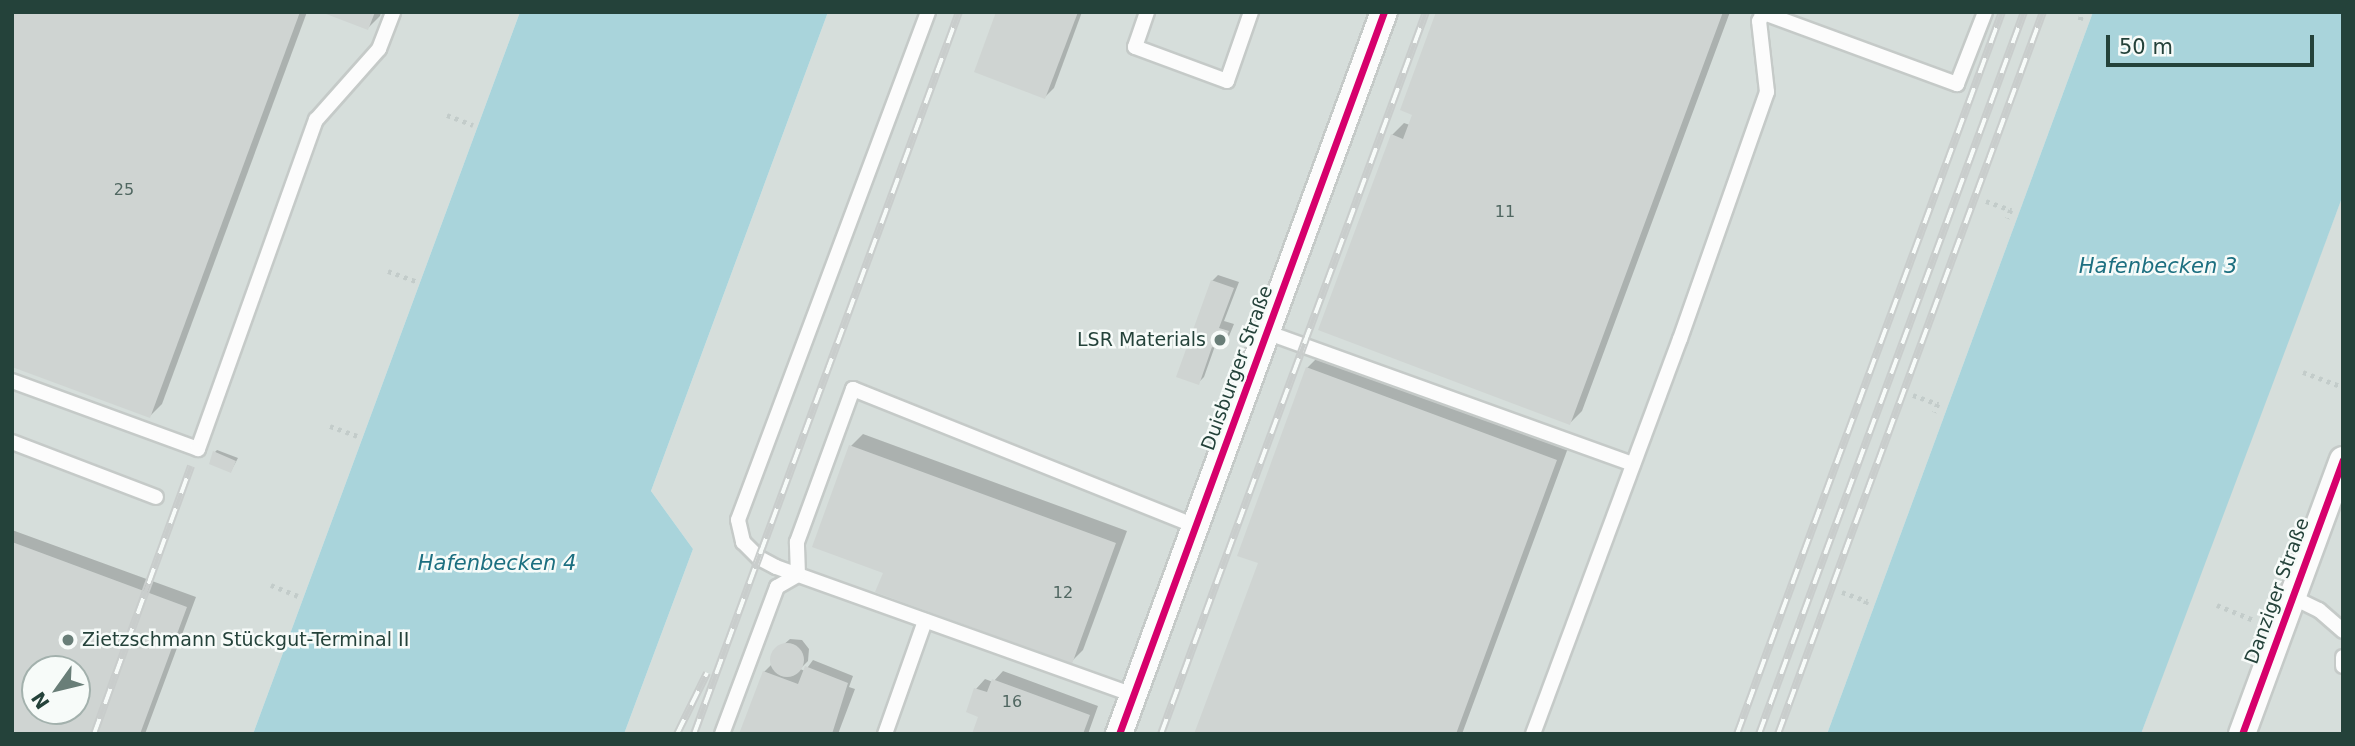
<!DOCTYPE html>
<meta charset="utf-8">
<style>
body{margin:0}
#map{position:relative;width:2355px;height:746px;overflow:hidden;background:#e8edeb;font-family:"DejaVu Sans",sans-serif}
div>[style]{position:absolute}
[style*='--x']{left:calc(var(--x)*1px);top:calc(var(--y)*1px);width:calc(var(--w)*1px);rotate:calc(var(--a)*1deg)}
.built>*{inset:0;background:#d6dedb}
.water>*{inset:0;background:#a9d4db}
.shadow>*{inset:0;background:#0003}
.building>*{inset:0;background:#cfd4d2}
.round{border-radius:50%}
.path>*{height:4.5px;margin-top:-2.25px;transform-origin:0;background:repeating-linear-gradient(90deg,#c3ccca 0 3.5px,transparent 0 8.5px)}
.roads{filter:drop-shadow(2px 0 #c5cac8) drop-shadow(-2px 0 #c5cac8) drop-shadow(0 2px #c5cac8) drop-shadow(0 -2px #c5cac8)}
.lane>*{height:14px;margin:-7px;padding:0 7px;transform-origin:7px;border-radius:7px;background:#fcfcfc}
.street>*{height:26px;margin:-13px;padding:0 13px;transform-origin:13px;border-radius:13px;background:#fcfcfc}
.rail>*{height:8px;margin-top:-4px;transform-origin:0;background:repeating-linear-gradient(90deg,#f7fbf9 0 16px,#c9cdcc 0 32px);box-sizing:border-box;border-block:2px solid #c9cdcc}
.cycleway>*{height:7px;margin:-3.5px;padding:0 3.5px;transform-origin:3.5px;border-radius:3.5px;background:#d6006c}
.dots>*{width:19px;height:19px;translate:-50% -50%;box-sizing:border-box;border:4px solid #f7fbf9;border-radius:50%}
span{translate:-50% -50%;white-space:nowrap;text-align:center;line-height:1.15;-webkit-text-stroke:5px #f7fbf9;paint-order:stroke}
.number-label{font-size:16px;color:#506761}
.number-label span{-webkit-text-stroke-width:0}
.poi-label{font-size:19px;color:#24423a}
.right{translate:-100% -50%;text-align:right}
.left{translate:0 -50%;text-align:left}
.street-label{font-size:19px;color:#24423a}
.water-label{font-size:21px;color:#1c6f80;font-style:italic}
.frame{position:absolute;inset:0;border:14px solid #24423a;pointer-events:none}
.north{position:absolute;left:21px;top:655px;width:70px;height:70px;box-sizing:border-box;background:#f7fbf9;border:2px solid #a3b1ad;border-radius:50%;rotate:236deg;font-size:19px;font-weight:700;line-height:28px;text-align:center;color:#24423a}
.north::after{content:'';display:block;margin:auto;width:24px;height:32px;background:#697e78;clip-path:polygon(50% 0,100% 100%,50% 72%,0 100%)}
.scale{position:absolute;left:2106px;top:35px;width:208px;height:32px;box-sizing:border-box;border:4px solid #24423a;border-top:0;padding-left:9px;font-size:21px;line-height:24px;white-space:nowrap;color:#24423a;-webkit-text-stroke:5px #f7fbf9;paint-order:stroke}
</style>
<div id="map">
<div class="built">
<div style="clip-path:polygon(evenodd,12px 12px,520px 12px,253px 734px,12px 734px,12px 12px,35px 669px,77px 669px,77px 711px,35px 711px,35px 669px)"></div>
<div style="clip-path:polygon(828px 12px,2093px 12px,1827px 734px,624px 734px,693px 549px,651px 491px)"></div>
<div style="clip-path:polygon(2343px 195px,2343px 734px,2141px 734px,2194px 589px)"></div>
</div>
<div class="water">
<div style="clip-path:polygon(520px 12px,828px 12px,651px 491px,693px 549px,624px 734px,253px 734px)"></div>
<div style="clip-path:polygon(2093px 12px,2343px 12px,2343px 195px,2299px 314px,2141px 734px,1827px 734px)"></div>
</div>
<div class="shadow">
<div style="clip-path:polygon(12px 12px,307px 12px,162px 404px,150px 416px)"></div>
<div style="clip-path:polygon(377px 12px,381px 12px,380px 16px,368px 28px,371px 16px)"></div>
<div style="clip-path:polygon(998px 12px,1082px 12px,1054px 88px,1045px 97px)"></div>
<div style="clip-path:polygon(1438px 12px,1730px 12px,1582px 411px,1570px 423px,1392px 135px,1404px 123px,1410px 125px)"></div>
<div style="clip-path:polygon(1218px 275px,1239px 282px,1224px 321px,1234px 324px,1227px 341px,1221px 348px,1215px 346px,1204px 377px,1198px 383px,1212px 281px)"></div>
<div style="clip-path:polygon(1319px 356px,1568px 448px,1462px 734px,1196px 734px,1260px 562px,1307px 368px)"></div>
<div style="clip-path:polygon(863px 434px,1127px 531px,1083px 650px,1071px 662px,851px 446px)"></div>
<div style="clip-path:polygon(217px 450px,238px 458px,231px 471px,215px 452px)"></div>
<div style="clip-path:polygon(evenodd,12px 530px,196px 597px,145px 734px,12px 734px,12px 530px,35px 669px,77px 669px,77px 711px,35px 711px,35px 669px)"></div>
<div style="clip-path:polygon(790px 639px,802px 640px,809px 649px,808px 661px,800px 669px,805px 671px,813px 660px,853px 676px,849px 687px,855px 689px,838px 734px,741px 734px,764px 672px,773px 663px,774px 653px)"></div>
<div style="clip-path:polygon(1003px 671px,1098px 706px,1088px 734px,974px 734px,980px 716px,976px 689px,985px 679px,993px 682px)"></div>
</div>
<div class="building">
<div style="clip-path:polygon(12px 12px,300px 12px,150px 418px,12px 367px)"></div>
<div style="clip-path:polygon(321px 12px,375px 12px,368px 30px)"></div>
<div style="clip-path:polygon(996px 12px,1078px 12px,1045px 99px,974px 72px)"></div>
<div style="clip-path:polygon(1436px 12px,1723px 12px,1570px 425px,1318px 330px,1391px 134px,1403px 139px,1412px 115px,1400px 110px)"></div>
<div style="clip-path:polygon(1211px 280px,1234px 288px,1219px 328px,1229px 331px,1221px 350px,1212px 347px,1199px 385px,1176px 377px)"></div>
<div style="clip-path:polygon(1306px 367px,1557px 460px,1456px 734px,1194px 734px,1258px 563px,1237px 556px)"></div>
<div style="clip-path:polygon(849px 445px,1116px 543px,1072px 664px,875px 592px,883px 573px,812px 547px)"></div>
<div style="clip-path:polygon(213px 451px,236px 461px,231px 473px,209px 464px)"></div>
<div style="clip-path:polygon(evenodd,12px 542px,187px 607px,140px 734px,12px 734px,12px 542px,35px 669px,77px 669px,77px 711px,35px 711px,35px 669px)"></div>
<div class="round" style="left:770px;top:643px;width:34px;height:34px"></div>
<div style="clip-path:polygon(805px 666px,848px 683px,832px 734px,739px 734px,763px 671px,798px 684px)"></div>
<div style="clip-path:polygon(992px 679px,1090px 715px,1083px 734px,972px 734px,978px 717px,966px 712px,974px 688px,987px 692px)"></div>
</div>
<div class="path">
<div style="--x:2080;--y:20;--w:8;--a:-76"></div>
<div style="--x:447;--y:115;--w:28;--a:21"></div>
<div style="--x:1986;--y:201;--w:27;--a:20"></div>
<div style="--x:2011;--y:210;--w:9;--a:111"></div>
<div style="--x:388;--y:271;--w:30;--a:20"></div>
<div style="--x:2303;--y:372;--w:43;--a:20.6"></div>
<div style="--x:1913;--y:395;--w:27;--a:20"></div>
<div style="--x:1938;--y:404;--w:9;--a:111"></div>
<div style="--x:330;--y:426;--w:29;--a:20"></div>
<div style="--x:271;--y:585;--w:29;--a:22"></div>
<div style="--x:1842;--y:592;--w:27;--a:20"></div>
<div style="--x:1867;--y:601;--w:8;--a:113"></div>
<div style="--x:2217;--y:605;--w:42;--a:22.3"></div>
</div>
<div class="roads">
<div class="lane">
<div style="--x:928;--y:12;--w:542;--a:110.51"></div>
<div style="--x:738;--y:520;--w:23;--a:77"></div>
<div style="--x:743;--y:542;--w:23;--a:45"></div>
<div style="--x:759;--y:558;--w:19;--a:28"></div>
<div style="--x:776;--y:567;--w:379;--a:19.7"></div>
<div style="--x:1147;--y:12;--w:37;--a:109"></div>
<div style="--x:1135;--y:47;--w:98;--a:20.3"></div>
<div style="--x:1227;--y:81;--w:73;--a:-70.8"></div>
<div style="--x:1761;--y:12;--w:209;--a:20.2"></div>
<div style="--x:1957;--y:84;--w:77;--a:-68.7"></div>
<div style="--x:1266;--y:332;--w:390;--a:19.8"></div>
<div style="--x:12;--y:381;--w:198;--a:20.1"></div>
<div style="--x:198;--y:449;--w:350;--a:-70.3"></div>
<div style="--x:316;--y:120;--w:95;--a:-48.4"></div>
<div style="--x:379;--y:49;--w:40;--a:-69"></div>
<div style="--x:12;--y:442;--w:154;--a:20.9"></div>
<div style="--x:2292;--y:597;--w:30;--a:26"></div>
<div style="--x:2319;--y:610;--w:32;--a:41"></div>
<div style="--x:2343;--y:657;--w:9;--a:90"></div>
<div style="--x:722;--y:734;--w:157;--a:-69.5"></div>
<div style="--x:777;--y:587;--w:24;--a:-30"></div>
<div style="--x:798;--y:575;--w:33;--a:-92"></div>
<div style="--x:797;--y:542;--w:163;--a:-69.9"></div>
<div style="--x:853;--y:389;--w:368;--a:21.8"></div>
<div style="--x:885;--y:734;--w:120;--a:-70.5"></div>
<div style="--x:1533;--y:734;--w:421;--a:-69.6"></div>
<div style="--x:1680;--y:339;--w:262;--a:-70.6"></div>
<div style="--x:1767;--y:92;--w:71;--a:-96.4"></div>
<div style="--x:1759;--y:21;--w:9;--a:-58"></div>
</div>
<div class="street">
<div style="--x:1119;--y:734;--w:769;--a:-69.85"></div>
<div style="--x:2242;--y:734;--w:292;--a:-69.8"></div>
</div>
</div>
<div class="rail">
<div style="--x:94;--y:734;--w:285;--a:-70.1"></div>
<div style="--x:677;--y:734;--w:68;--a:-63.8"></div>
<div style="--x:694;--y:734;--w:769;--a:-69.85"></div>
<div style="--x:1161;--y:734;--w:769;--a:-69.85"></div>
<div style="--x:1737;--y:734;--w:769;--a:-69.85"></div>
<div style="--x:1759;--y:734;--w:769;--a:-69.85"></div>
<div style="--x:1778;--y:734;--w:769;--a:-69.85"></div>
</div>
<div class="cycleway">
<div style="--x:1119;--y:734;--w:769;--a:-69.85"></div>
<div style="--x:2242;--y:734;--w:292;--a:-69.8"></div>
</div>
<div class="dots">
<div style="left:1220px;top:340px;background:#697e78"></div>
<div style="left:68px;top:640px;background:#697e78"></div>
</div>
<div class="number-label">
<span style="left:124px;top:190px">25</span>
<span style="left:1505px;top:212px">11</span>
<span style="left:1063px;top:593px">12</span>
<span style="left:1012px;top:702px">16</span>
</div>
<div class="poi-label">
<span class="right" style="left:1206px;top:340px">LSR Materials</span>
<span class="left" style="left:82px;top:640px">Zietzschmann Stückgut-Terminal II</span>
</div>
<div class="street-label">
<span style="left:1237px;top:368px;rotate:-70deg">Duisburger Straße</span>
<span style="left:2277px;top:591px;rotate:-70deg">Danziger Straße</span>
</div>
<div class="water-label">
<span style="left:2158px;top:266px">Hafenbecken 3</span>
<span style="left:497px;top:563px">Hafenbecken 4</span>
</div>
<div class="frame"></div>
<div class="north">N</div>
<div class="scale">50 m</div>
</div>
